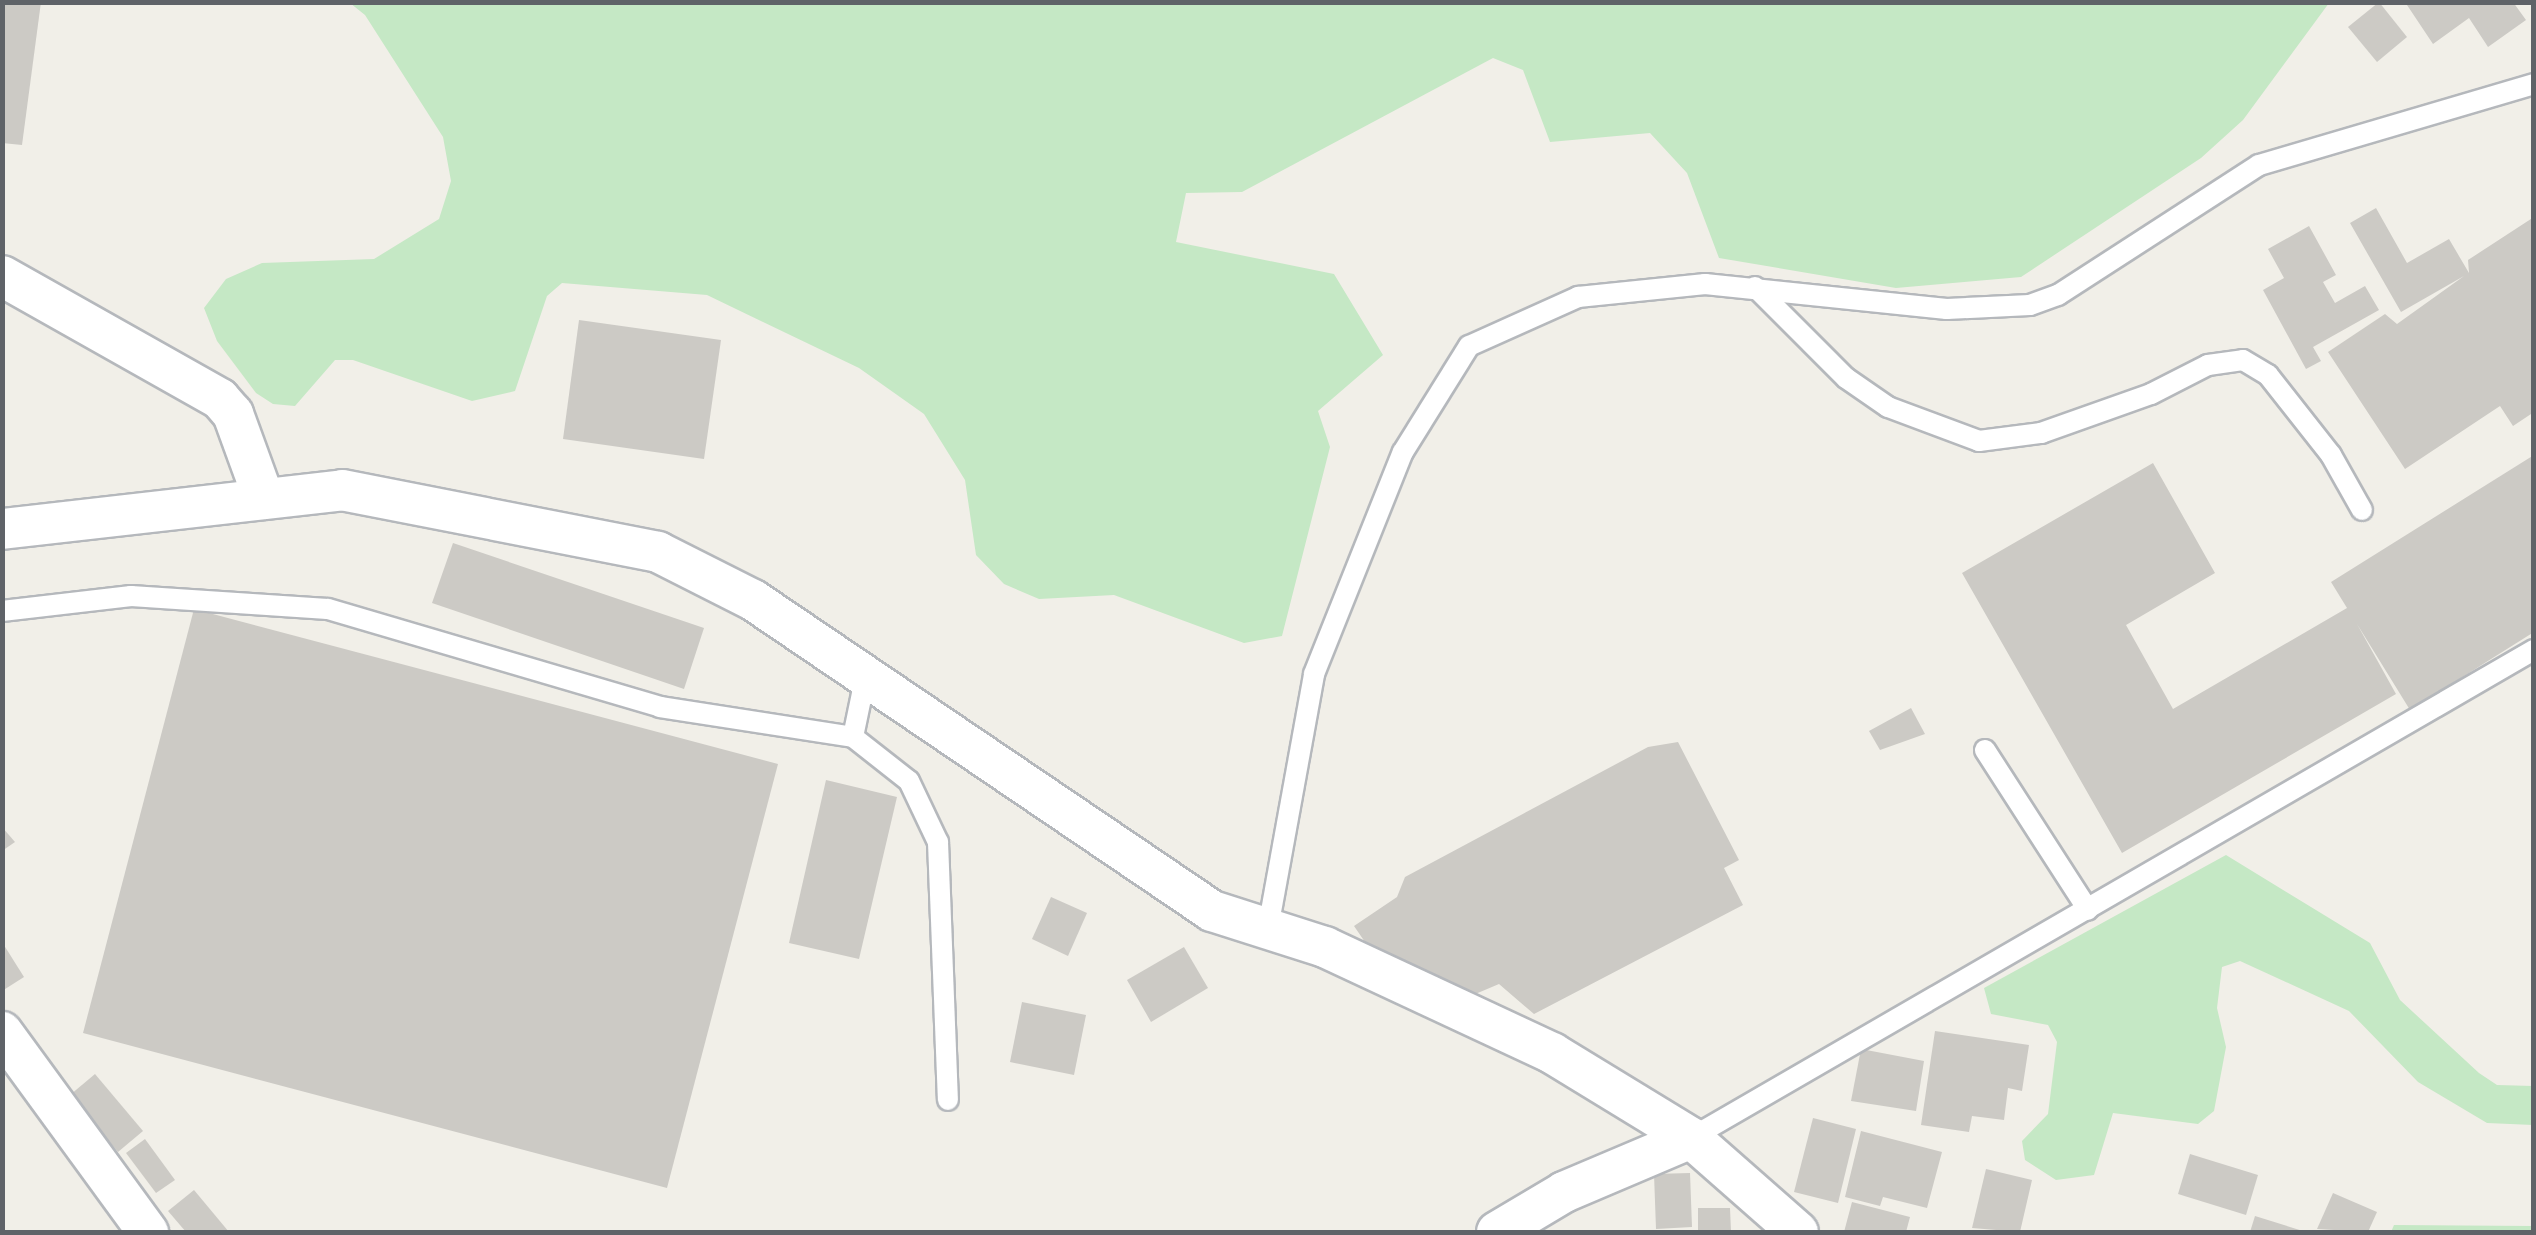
<!DOCTYPE html>
<style>
body{margin:0}
#map{position:relative;width:2536px;height:1235px;overflow:hidden;background:#f1efe8;font-family:"Titillium Web",sans-serif}
div>[style]{position:absolute}
[style*='--x']{left:calc(var(--x)*1px);top:calc(var(--y)*1px);width:calc(var(--w)*1px);rotate:calc(var(--a)*1deg)}
.green>*{inset:0;background:#c5e8c5}
.building>*{inset:0;background:#cccac5}
.roads{filter:drop-shadow(2px 0 #b5b8bc) drop-shadow(-2px 0 #b5b8bc) drop-shadow(0 2px #b5b8bc) drop-shadow(0 -2px #b5b8bc)}
.service>*{height:20px;margin:-10px;padding:0 10px;transform-origin:10px;border-radius:10px;background:#fff}
.minor>*{height:40px;margin:-20px;padding:0 20px;transform-origin:20px;border-radius:20px;background:#fff}
span{translate:-50% -50%;white-space:nowrap;text-align:center;line-height:1.15;-webkit-text-stroke:10px #fff;paint-order:stroke}
.frame{position:absolute;inset:0;border:5px solid #5f6368;pointer-events:none}
</style>
<div id="map">
<div class="green">
<div style="clip-path:polygon(350px 3px,2329px 3px,2243px 120px,2201px 158px,2021px 277px,1896px 288px,1719px 258px,1687px 173px,1650px 133px,1550px 142px,1523px 70px,1493px 58px,1242px 192px,1186px 193px,1176px 242px,1334px 274px,1383px 355px,1318px 411px,1330px 447px,1282px 636px,1244px 643px,1114px 595px,1039px 599px,1004px 584px,976px 555px,965px 480px,924px 414px,859px 368px,707px 295px,562px 283px,547px 296px,515px 391px,472px 401px,353px 360px,335px 360px,295px 406px,273px 404px,256px 393px,217px 341px,204px 308px,226px 279px,262px 263px,374px 259px,439px 219px,451px 181px,443px 137px,365px 15px)"></div>
<div style="clip-path:polygon(2226px 855px,2370px 943px,2400px 1000px,2479px 1073px,2497px 1085px,2533px 1086px,2533px 1125px,2487px 1123px,2418px 1082px,2349px 1011px,2240px 961px,2222px 967px,2217px 1008px,2226px 1047px,2214px 1111px,2198px 1124px,2113px 1113px,2094px 1175px,2056px 1180px,2025px 1160px,2022px 1141px,2048px 1114px,2057px 1042px,2048px 1025px,1991px 1014px,1984px 988px)"></div>
<div style="clip-path:polygon(2394px 1225px,2533px 1226px,2533px 1232px,2391px 1232px)"></div>
</div>
<div class="building">
<div style="clip-path:polygon(2px 2px,41px 2px,22px 145px,2px 143px)"></div>
<div style="clip-path:polygon(2379px 2px,2407px 37px,2377px 62px,2348px 27px)"></div>
<div style="clip-path:polygon(2405px 2px,2513px 2px,2526px 20px,2488px 47px,2469px 18px,2433px 44px)"></div>
<div style="clip-path:polygon(2376px 208px,2407px 263px,2449px 239px,2469px 273px,2468px 260px,2534px 217px,2534px 412px,2513px 426px,2500px 406px,2405px 469px,2328px 352px,2385px 314px,2397px 324px,2464px 276px,2401px 312px,2350px 223px)"></div>
<div style="clip-path:polygon(2309px 226px,2336px 275px,2323px 282px,2335px 303px,2365px 286px,2379px 310px,2313px 347px,2321px 361px,2306px 369px,2263px 290px,2284px 278px,2268px 249px)"></div>
<div style="clip-path:polygon(579px 320px,721px 340px,704px 459px,563px 439px)"></div>
<div style="clip-path:polygon(2534px 455px,2534px 632px,2410px 710px,2357px 624px,2396px 694px,2122px 853px,1962px 573px,2153px 463px,2215px 573px,2126px 625px,2173px 709px,2347px 608px,2331px 582px)"></div>
<div style="clip-path:polygon(453px 543px,704px 628px,684px 689px,432px 603px)"></div>
<div style="clip-path:polygon(194px 609px,778px 764px,667px 1188px,83px 1033px)"></div>
<div style="clip-path:polygon(1911px 708px,1925px 734px,1880px 750px,1869px 731px)"></div>
<div style="clip-path:polygon(1678px 742px,1739px 860px,1724px 868px,1743px 905px,1534px 1014px,1499px 984px,1473px 995px,1378px 961px,1354px 926px,1397px 897px,1405px 877px,1648px 747px)"></div>
<div style="clip-path:polygon(826px 780px,897px 797px,859px 959px,789px 943px)"></div>
<div style="clip-path:polygon(2px 827px,15px 842px,2px 851px)"></div>
<div style="clip-path:polygon(1051px 897px,1087px 913px,1068px 956px,1032px 939px)"></div>
<div style="clip-path:polygon(2px 942px,24px 977px,2px 991px)"></div>
<div style="clip-path:polygon(1184px 947px,1208px 988px,1151px 1022px,1127px 980px)"></div>
<div style="clip-path:polygon(1022px 1002px,1086px 1015px,1074px 1075px,1010px 1062px)"></div>
<div style="clip-path:polygon(1935px 1031px,2029px 1045px,2022px 1091px,2008px 1088px,2004px 1120px,1972px 1116px,1969px 1132px,1921px 1125px)"></div>
<div style="clip-path:polygon(1861px 1049px,1924px 1061px,1916px 1111px,1851px 1101px)"></div>
<div style="clip-path:polygon(95px 1074px,143px 1131px,118px 1152px,70px 1095px)"></div>
<div style="clip-path:polygon(1813px 1118px,1856px 1129px,1838px 1203px,1794px 1192px)"></div>
<div style="clip-path:polygon(1861px 1131px,1942px 1152px,1927px 1208px,1883px 1197px,1880px 1206px,1845px 1197px)"></div>
<div style="clip-path:polygon(145px 1139px,175px 1180px,156px 1193px,126px 1153px)"></div>
<div style="clip-path:polygon(2190px 1154px,2258px 1175px,2246px 1215px,2178px 1194px)"></div>
<div style="clip-path:polygon(1986px 1169px,2032px 1180px,2020px 1232px,1972px 1228px)"></div>
<div style="clip-path:polygon(1690px 1173px,1692px 1227px,1656px 1229px,1654px 1174px)"></div>
<div style="clip-path:polygon(194px 1190px,229px 1232px,186px 1232px,168px 1211px)"></div>
<div style="clip-path:polygon(2333px 1193px,2377px 1212px,2368px 1232px,2317px 1229px)"></div>
<div style="clip-path:polygon(1852px 1202px,1910px 1217px,1906px 1232px,1844px 1232px)"></div>
<div style="clip-path:polygon(1698px 1208px,1730px 1208px,1731px 1232px,1698px 1232px)"></div>
<div style="clip-path:polygon(2255px 1216px,2306px 1232px,2250px 1232px)"></div>
</div>
<div class="roads">
<div class="service">
<div style="--x:1755;--y:287;--w:129;--a:45"></div>
<div style="--x:1846;--y:378;--w:51;--a:34.6"></div>
<div style="--x:1888;--y:407;--w:97;--a:20.5"></div>
<div style="--x:1979;--y:441;--w:63;--a:-7.4"></div>
<div style="--x:2041;--y:433;--w:117;--a:-19.5"></div>
<div style="--x:2151;--y:394;--w:64;--a:-27"></div>
<div style="--x:2208;--y:365;--w:35;--a:-8"></div>
<div style="--x:2243;--y:360;--w:29;--a:31"></div>
<div style="--x:2268;--y:375;--w:102;--a:51.8"></div>
<div style="--x:2331;--y:455;--w:63;--a:60.6"></div>
<div style="--x:2;--y:611;--w:130;--a:-6.6"></div>
<div style="--x:131;--y:596;--w:197;--a:3.8"></div>
<div style="--x:328;--y:609;--w:346;--a:16.4"></div>
<div style="--x:660;--y:707;--w:195;--a:8.8"></div>
<div style="--x:865;--y:679;--w:59;--a:101.7"></div>
<div style="--x:853;--y:737;--w:71;--a:38.2"></div>
<div style="--x:909;--y:781;--w:68;--a:64.6"></div>
<div style="--x:938;--y:842;--w:258;--a:87.8"></div>
<div style="--x:1985;--y:750;--w:190;--a:57.2"></div>
<div style="--x:1268;--y:928;--w:258;--a:-79.7"></div>
<div style="--x:1314;--y:674;--w:239;--a:-68.2"></div>
<div style="--x:1403;--y:452;--w:125;--a:-58.1"></div>
<div style="--x:1469;--y:346;--w:120;--a:-24.2"></div>
<div style="--x:1578;--y:297;--w:128;--a:-5.8"></div>
<div style="--x:1705;--y:284;--w:243;--a:5.9"></div>
<div style="--x:1947;--y:309;--w:83;--a:-2.8"></div>
<div style="--x:2030;--y:305;--w:30;--a:-20"></div>
<div style="--x:2058;--y:295;--w:239;--a:-32.9"></div>
<div style="--x:2259;--y:165;--w:287;--a:-16.4"></div>
<div style="--x:1691;--y:1138;--w:974;--a:-30.07"></div>
</div>
<div class="minor">
<div style="--x:2;--y:276;--w:250;--a:29.4"></div>
<div style="--x:220;--y:399;--w:20;--a:49"></div>
<div style="--x:233;--y:414;--w:90;--a:70"></div>
<div style="--x:2;--y:529;--w:342;--a:-6.5"></div>
<div style="--x:342;--y:490;--w:322;--a:11.1"></div>
<div style="--x:658;--y:552;--w:106;--a:26.8"></div>
<div style="--x:753;--y:600;--w:554;--a:34.12"></div>
<div style="--x:1212;--y:911;--w:119;--a:17.7"></div>
<div style="--x:1325;--y:947;--w:251;--a:25"></div>
<div style="--x:1552;--y:1053;--w:163;--a:31.4"></div>
<div style="--x:1691;--y:1138;--w:142;--a:41.3"></div>
<div style="--x:2;--y:1032;--w:248;--a:53.9"></div>
<div style="--x:1497;--y:1232;--w:78;--a:-30.8"></div>
<div style="--x:1564;--y:1192;--w:138;--a:-23"></div>
</div>
</div>
<div class="frame"></div>
</div>
